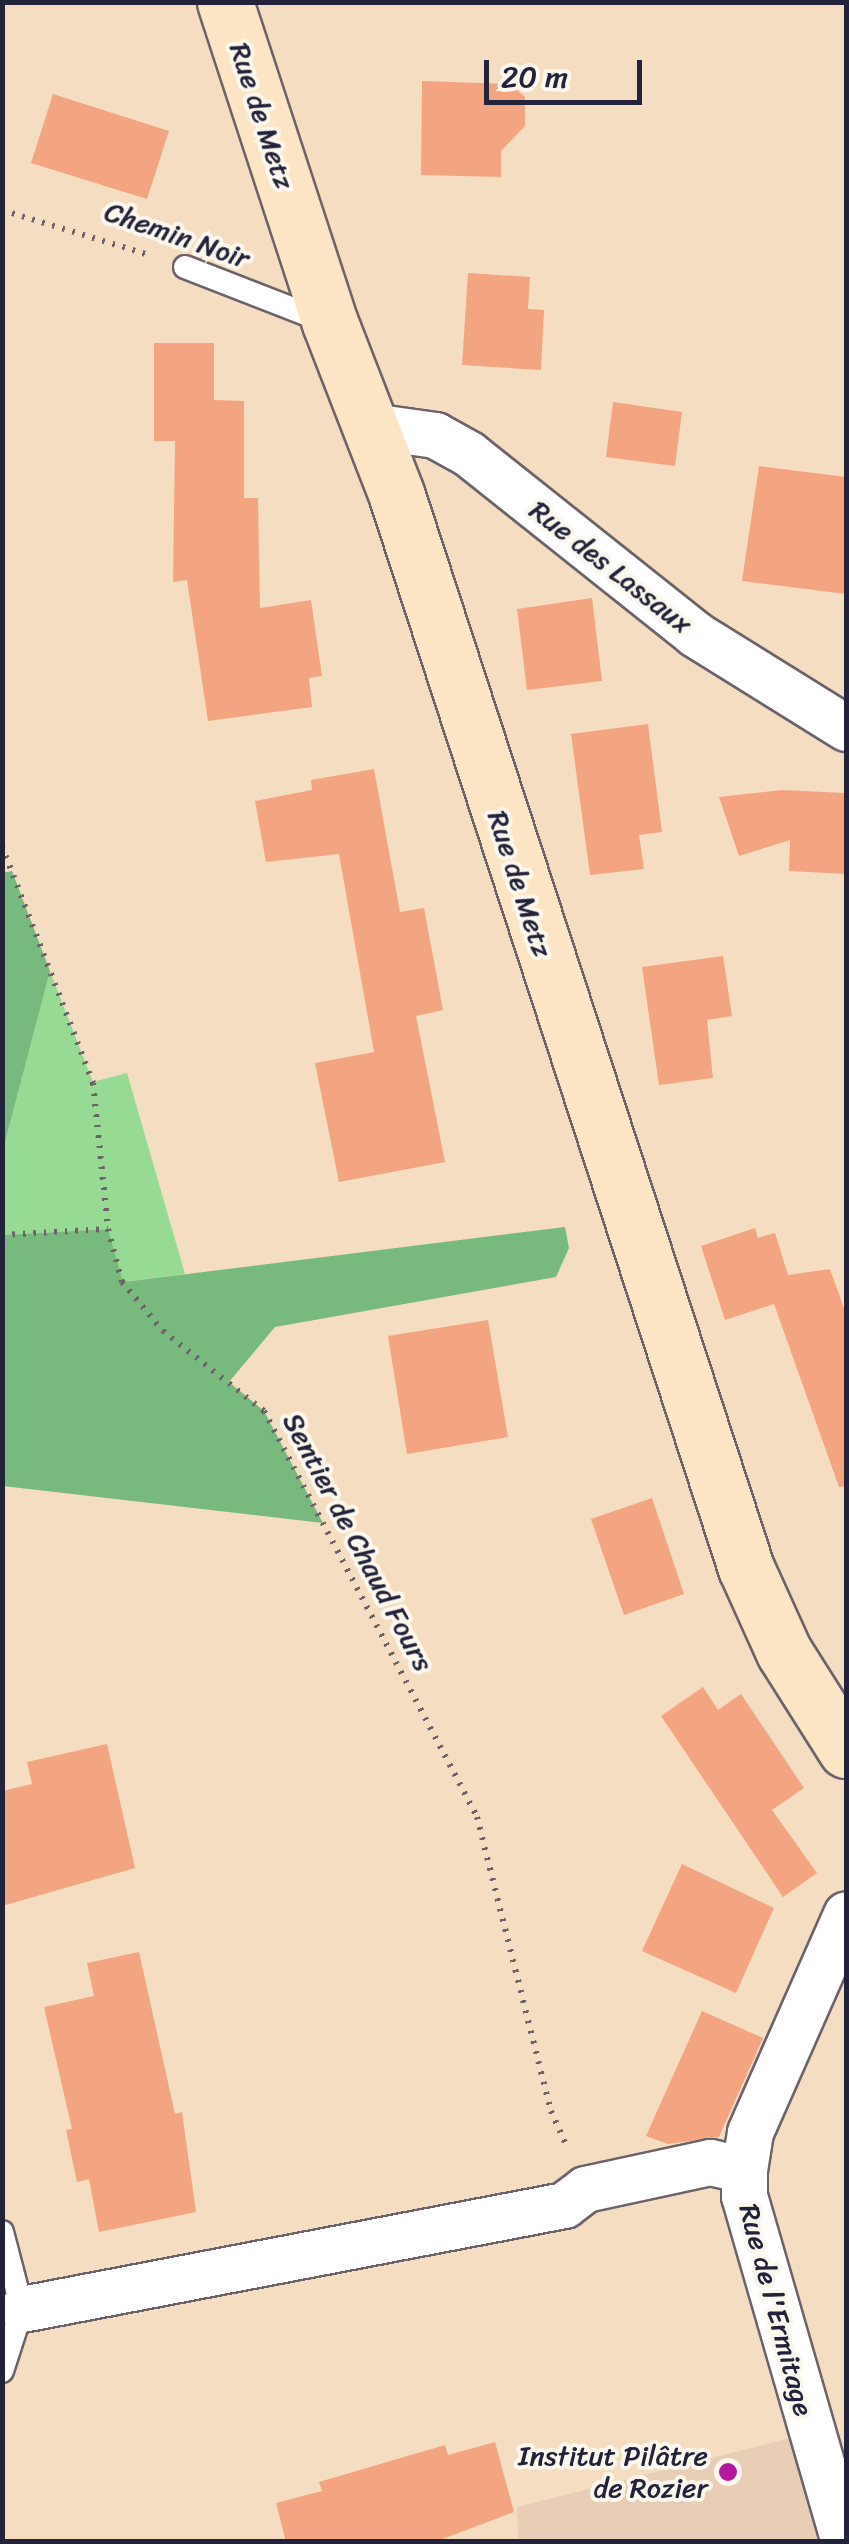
<!DOCTYPE html>
<meta charset="utf-8">
<style>
body{margin:0}
#map{position:relative;width:849px;height:2544px;overflow:hidden;background:#f5ddc2;font-family:Sriracha,sans-serif}
div>[style]{position:absolute}
[style*='--x']{left:calc(var(--x)*1px);top:calc(var(--y)*1px);width:calc(var(--w)*1px);rotate:calc(var(--a)*1deg)}
.built>*{inset:0;background:#e8ceb7}
.green>*{inset:0;background:#96da93}
.forest>*{inset:0;background:#78ba7d}
.building>*{inset:0;background:#f3a480}
.path>*{height:6px;margin-top:-3px;transform-origin:0;background:repeating-linear-gradient(90deg,#6c636a 0 2.5px,transparent 0 10.5px)}
.roads{filter:drop-shadow(2px 0 #6c636a) drop-shadow(-2px 0 #6c636a) drop-shadow(0 2px #6c636a) drop-shadow(0 -2px #6c636a)}
.lane>*{height:22px;margin:-11px;padding:0 11px;transform-origin:11px;border-radius:11px;background:#fff}
.street>*{height:45px;margin:-22.5px;padding:0 22.5px;transform-origin:22.5px;border-radius:22.5px;background:#fff}
.secondary>*{height:55px;margin:-27.5px;padding:0 27.5px;transform-origin:27.5px;border-radius:27.5px;background:#fce5c4}
.dots>*{width:28px;height:28px;translate:-50% -50%;box-sizing:border-box;border:5px solid #fbf7ec;border-radius:50%}
span{translate:-50% -50%;white-space:nowrap;text-align:center;line-height:1.15;-webkit-text-stroke:8px #fbf7ec;paint-order:stroke}
.street-label{font-size:28px;color:#22223b}
.poi-label{font-size:28px;color:#22223b}
.right{translate:-100% -50%;text-align:right}
.frame{position:absolute;inset:0;border:5px solid #22223b;pointer-events:none}
.scale{position:absolute;left:484px;top:60px;width:158px;height:45px;box-sizing:border-box;border:5px solid #22223b;border-top:0;padding-left:12px;font-size:30px;line-height:35px;white-space:nowrap;color:#22223b;-webkit-text-stroke:8px #fbf7ec;paint-order:stroke}
</style>
<div id="map">
<div class="built">
<div style="clip-path:polygon(791px 2438px,826px 2541px,518px 2541px,517px 2507px)"></div>
</div>
<div class="green">
<div style="clip-path:polygon(50px 971px,93px 1082px,127px 1073px,185px 1274px,122px 1282px,107px 1229px,3px 1235px,3px 1150px)"></div>
</div>
<div class="forest">
<div style="clip-path:polygon(12px 871px,50px 971px,3px 1150px,2px 873px)"></div>
<div style="clip-path:polygon(565px 1227px,569px 1248px,556px 1277px,275px 1327px,229px 1382px,264px 1411px,323px 1523px,3px 1486px,3px 1235px,108px 1229px,123px 1282px)"></div>
</div>
<div class="building">
<div style="clip-path:polygon(422px 81px,510px 84px,525px 97px,525px 126px,501px 151px,501px 177px,421px 175px)"></div>
<div style="clip-path:polygon(53px 94px,169px 131px,147px 199px,31px 163px)"></div>
<div style="clip-path:polygon(468px 273px,530px 277px,528px 309px,544px 310px,541px 370px,462px 365px)"></div>
<div style="clip-path:polygon(154px 343px,214px 343px,214px 400px,244px 401px,244px 498px,258px 498px,260px 608px,311px 600px,322px 676px,309px 678px,312px 707px,208px 721px,187px 580px,173px 582px,175px 441px,154px 441px)"></div>
<div style="clip-path:polygon(613px 402px,682px 412px,675px 466px,606px 457px)"></div>
<div style="clip-path:polygon(759px 466px,846px 477px,846px 594px,742px 581px)"></div>
<div style="clip-path:polygon(592px 598px,602px 681px,527px 690px,517px 609px)"></div>
<div style="clip-path:polygon(648px 724px,662px 832px,639px 835px,644px 869px,590px 875px,571px 734px)"></div>
<div style="clip-path:polygon(374px 769px,400px 912px,424px 908px,443px 1010px,416px 1016px,445px 1162px,339px 1182px,315px 1063px,374px 1052px,339px 854px,266px 862px,255px 801px,312px 790px,311px 780px)"></div>
<div style="clip-path:polygon(783px 790px,844px 793px,846px 874px,789px 871px,790px 840px,739px 856px,719px 797px)"></div>
<div style="clip-path:polygon(723px 956px,732px 1016px,707px 1020px,713px 1078px,659px 1085px,642px 967px)"></div>
<div style="clip-path:polygon(755px 1228px,758px 1238px,775px 1233px,788px 1275px,830px 1269px,846px 1314px,846px 1486px,839px 1487px,774px 1304px,725px 1320px,701px 1246px)"></div>
<div style="clip-path:polygon(488px 1320px,508px 1437px,407px 1454px,388px 1336px)"></div>
<div style="clip-path:polygon(652px 1498px,684px 1594px,624px 1615px,591px 1519px)"></div>
<div style="clip-path:polygon(703px 1687px,718px 1710px,741px 1694px,804px 1788px,772px 1810px,817px 1873px,783px 1897px,661px 1716px)"></div>
<div style="clip-path:polygon(107px 1744px,135px 1868px,2px 1906px,2px 1791px,32px 1784px,27px 1762px)"></div>
<div style="clip-path:polygon(682px 1864px,774px 1908px,736px 1993px,642px 1951px)"></div>
<div style="clip-path:polygon(139px 1952px,175px 2114px,182px 2112px,196px 2212px,99px 2232px,89px 2179px,77px 2182px,66px 2130px,72px 2129px,44px 2007px,94px 1996px,87px 1963px)"></div>
<div style="clip-path:polygon(702px 2011px,763px 2038px,719px 2137px,668px 2144px,646px 2136px)"></div>
<div style="clip-path:polygon(495px 2442px,514px 2512px,435px 2542px,286px 2542px,276px 2503px,322px 2491px,319px 2482px,445px 2445px,448px 2455px)"></div>
</div>
<div class="path">
<div style="--x:2;--y:210;--w:154;--a:17"></div>
<div style="--x:2;--y:846;--w:254;--a:69"></div>
<div style="--x:93;--y:1083;--w:147;--a:84.1"></div>
<div style="--x:108;--y:1229;--w:55;--a:75.2"></div>
<div style="--x:122;--y:1282;--w:64;--a:50.1"></div>
<div style="--x:163;--y:1331;--w:129;--a:38.4"></div>
<div style="--x:264;--y:1411;--w:458;--a:62.3"></div>
<div style="--x:477;--y:1817;--w:303;--a:75.9"></div>
<div style="--x:551;--y:2111;--w:39;--a:66"></div>
<div style="--x:2;--y:1235;--w:106;--a:-3.2"></div>
</div>
<div class="roads">
<div class="lane">
<div style="--x:185;--y:267;--w:151;--a:21.3"></div>
<div style="--x:2;--y:2232;--w:80;--a:75.4"></div>
<div style="--x:22;--y:2309;--w:65;--a:107.9"></div>
</div>
<div class="street">
<div style="--x:371;--y:426;--w:65;--a:8"></div>
<div style="--x:435;--y:435;--w:39;--a:29"></div>
<div style="--x:469;--y:454;--w:289;--a:38.5"></div>
<div style="--x:695;--y:634;--w:178;--a:31.9"></div>
<div style="--x:22;--y:2309;--w:552;--a:-10.86"></div>
<div style="--x:564;--y:2205;--w:26;--a:-37"></div>
<div style="--x:585;--y:2189;--w:128;--a:-12.2"></div>
<div style="--x:710;--y:2162;--w:35;--a:13"></div>
<div style="--x:844;--y:2542;--w:360;--a:-106.1"></div>
<div style="--x:744;--y:2196;--w:26;--a:-90"></div>
<div style="--x:744;--y:2170;--w:38;--a:-81"></div>
<div style="--x:750;--y:2132;--w:238;--a:-66.2"></div>
</div>
<div class="secondary">
<div style="--x:225;--y:2;--w:338;--a:71.9"></div>
<div style="--x:330;--y:323;--w:186;--a:68.8"></div>
<div style="--x:397;--y:496;--w:1127;--a:71.97"></div>
<div style="--x:746;--y:1568;--w:92;--a:65.7"></div>
<div style="--x:784;--y:1652;--w:116;--a:57.7"></div>
</div>
</div>
<div class="dots">
<div style="left:728px;top:2472px;background:#b5179e"></div>
</div>
<div class="street-label">
<span style="left:262px;top:116px;rotate:72deg">Rue de Metz</span>
<span style="left:177px;top:235px;rotate:19deg">Chemin Noir</span>
<span style="left:611px;top:567px;rotate:38deg">Rue des Lassaux</span>
<span style="left:520px;top:884px;rotate:72deg">Rue de Metz</span>
<span style="left:358px;top:1542px;rotate:62deg">Sentier de Chaud Fours</span>
<span style="left:776px;top:2310px;rotate:75deg">Rue de l'Ermitage</span>
</div>
<div class="poi-label">
<span class="right" style="left:708px;top:2472px">Institut Pilâtre<br>de Rozier</span>
</div>
<div class="frame"></div>
<div class="scale">20 m</div>
</div>
